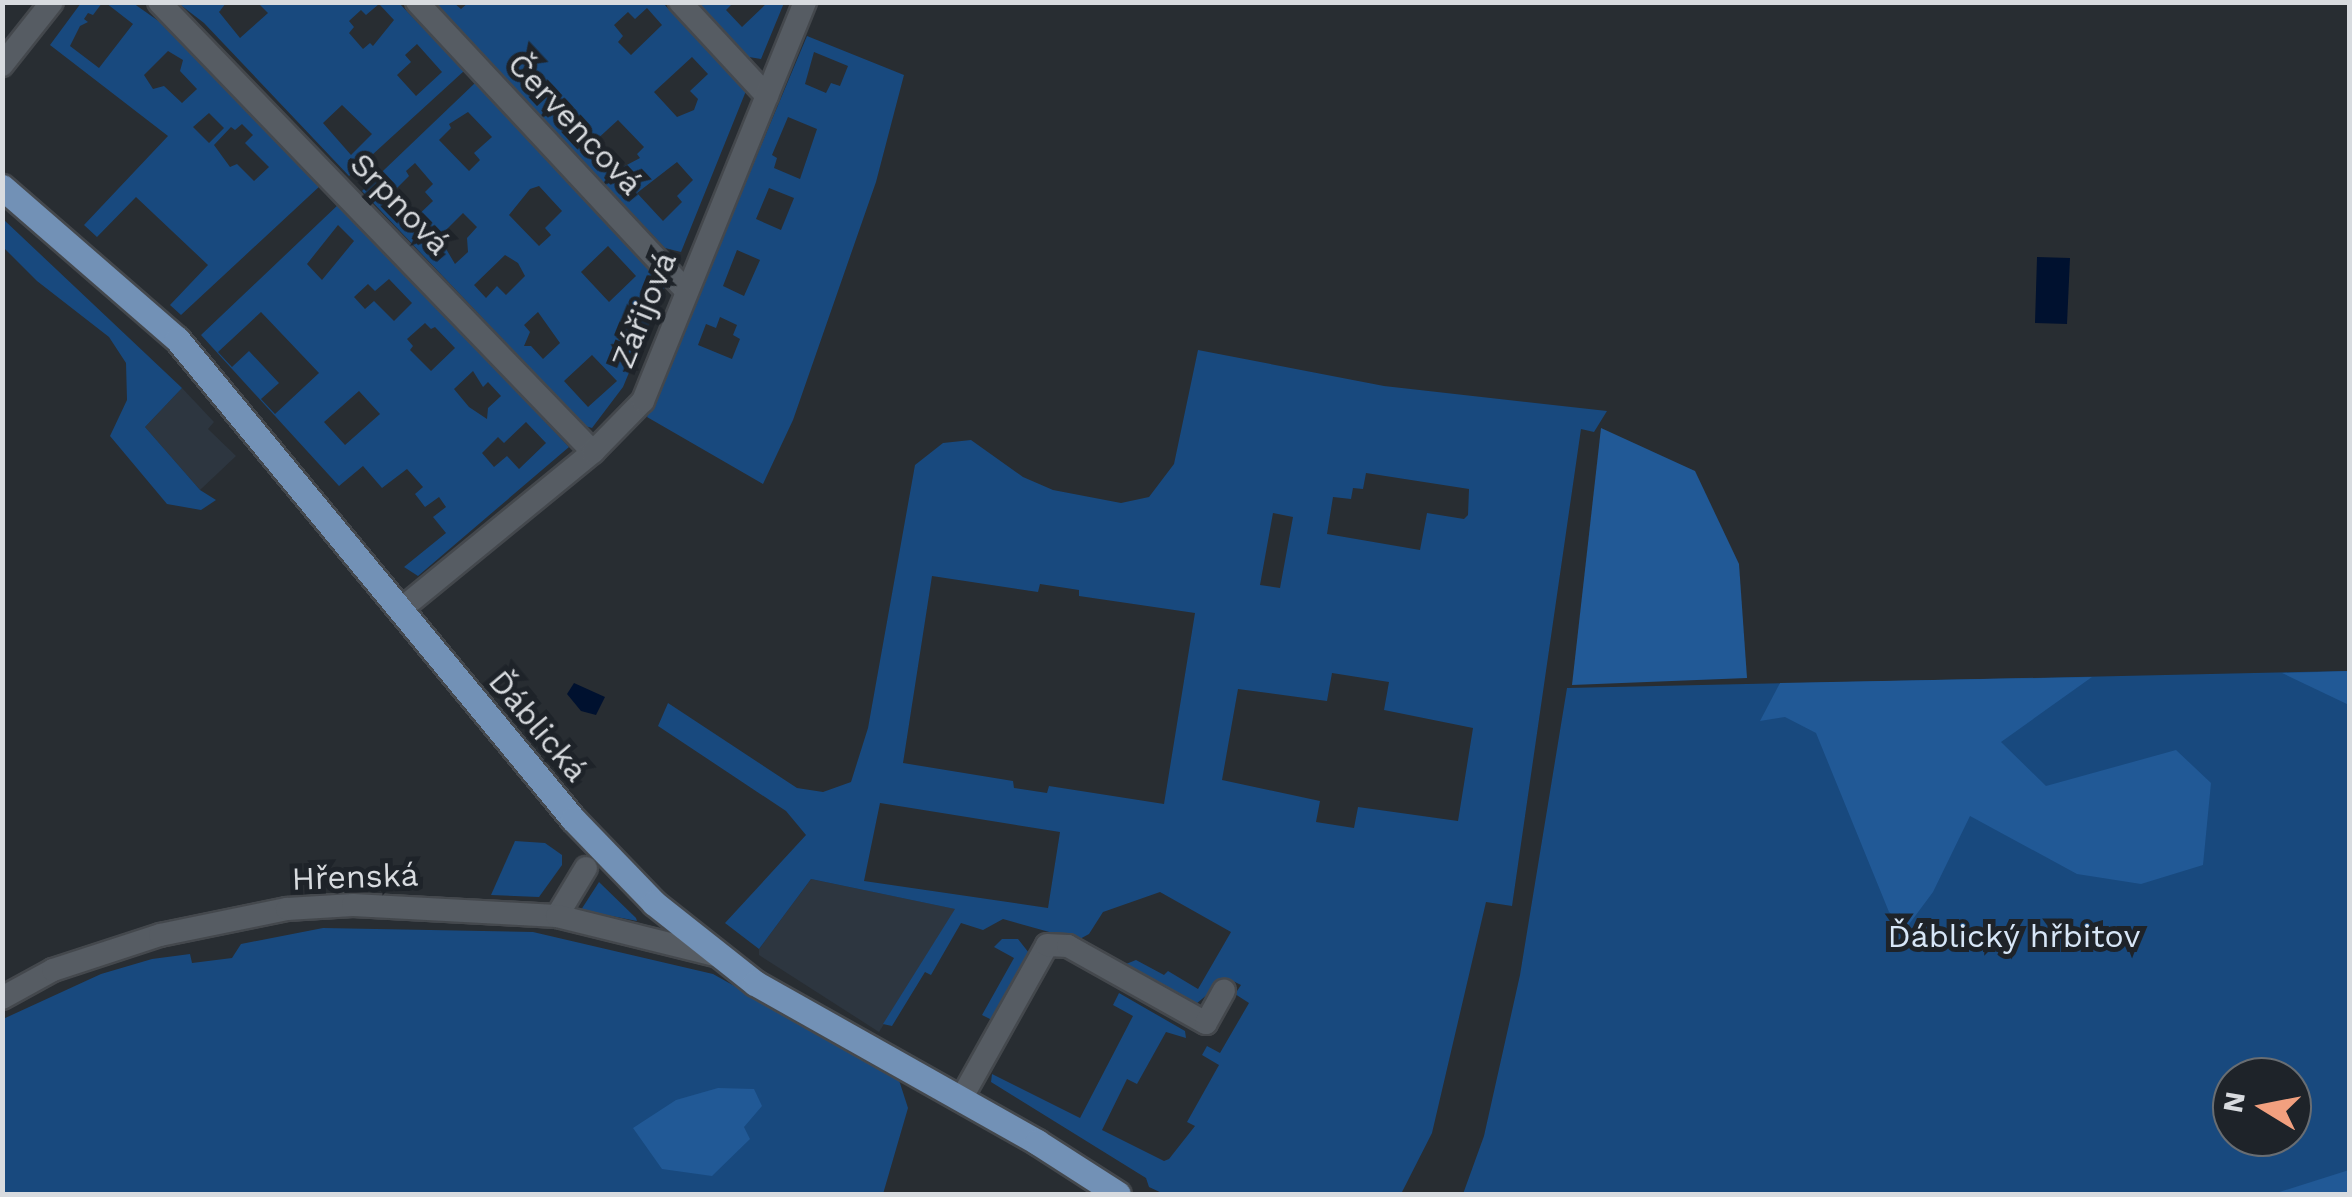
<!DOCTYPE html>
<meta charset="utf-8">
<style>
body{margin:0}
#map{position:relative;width:2352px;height:1197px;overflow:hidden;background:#282d32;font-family:"Work Sans",sans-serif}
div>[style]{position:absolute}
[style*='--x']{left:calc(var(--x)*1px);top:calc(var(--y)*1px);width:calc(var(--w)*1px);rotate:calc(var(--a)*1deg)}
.built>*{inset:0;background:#2d3640}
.green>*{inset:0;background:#18497e}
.forest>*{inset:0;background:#215996}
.water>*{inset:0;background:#00112f}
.roads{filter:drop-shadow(2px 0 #44484d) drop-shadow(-2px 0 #44484d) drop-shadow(0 2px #44484d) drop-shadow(0 -2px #44484d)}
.minor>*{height:22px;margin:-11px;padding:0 11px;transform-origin:11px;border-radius:11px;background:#565c63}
.major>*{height:25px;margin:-12.5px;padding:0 12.5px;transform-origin:12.5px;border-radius:12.5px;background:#7291b6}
span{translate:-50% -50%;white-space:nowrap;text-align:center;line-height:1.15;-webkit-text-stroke:10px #1e2329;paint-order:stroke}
.street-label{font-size:32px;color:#d8dbdf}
.park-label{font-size:32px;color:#d7e6f7}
.frame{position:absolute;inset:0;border:5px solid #d8dbdf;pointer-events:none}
.north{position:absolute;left:2212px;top:1057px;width:100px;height:100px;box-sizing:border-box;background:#1e2329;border:2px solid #686d72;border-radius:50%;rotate:280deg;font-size:28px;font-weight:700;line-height:40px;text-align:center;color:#d8dbdf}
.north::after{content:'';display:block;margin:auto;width:35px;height:45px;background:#f2a07f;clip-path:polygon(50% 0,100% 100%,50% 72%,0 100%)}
</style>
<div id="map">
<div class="built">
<div style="clip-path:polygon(182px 388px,214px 422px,208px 429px,236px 456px,200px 490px,145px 427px)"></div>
<div style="clip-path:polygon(811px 879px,956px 909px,879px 1032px,759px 955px,759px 949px)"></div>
</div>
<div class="green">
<div style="clip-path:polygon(evenodd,469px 2px,663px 3px,746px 91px,681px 252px,665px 248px,433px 3px,454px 3px,461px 9px,469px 2px,647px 8px,662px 25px,631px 55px,618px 42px,623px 36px,614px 25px,628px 12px,635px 19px,647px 8px,469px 2px,692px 57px,708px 74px,690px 91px,698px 99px,694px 110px,677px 117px,654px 92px,692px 57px,469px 2px,618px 120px,644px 147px,637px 154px,640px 158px,621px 168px,594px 142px,618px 120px,469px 2px,677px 162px,693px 180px,677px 196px,682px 202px,663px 221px,637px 193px,677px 162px)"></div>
<div style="clip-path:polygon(evenodd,81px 3px,102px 3px,93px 15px,88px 13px,84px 19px,88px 22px,80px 26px,70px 46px,99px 68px,133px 24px,106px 3px,133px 3px,167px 27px,321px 185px,181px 315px,170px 305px,208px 265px,136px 197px,97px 237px,84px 225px,168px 136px,50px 45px,81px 3px,168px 51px,183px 60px,180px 71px,197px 89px,182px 103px,164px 86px,153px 89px,144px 75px,168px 51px,81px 3px,209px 113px,224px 128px,209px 143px,193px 127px,209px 113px,81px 3px,242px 124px,253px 135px,245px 143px,269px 167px,254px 181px,237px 164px,230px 167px,214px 145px,231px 127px,235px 130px,242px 124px)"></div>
<div style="clip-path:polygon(evenodd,178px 3px,226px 3px,219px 12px,240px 38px,268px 13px,258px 3px,399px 3px,464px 71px,349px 176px,204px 23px,178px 3px,379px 4px,394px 20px,373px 46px,370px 43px,363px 49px,349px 33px,354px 27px,349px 21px,361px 10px,366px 15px,379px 4px,178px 3px,417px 44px,442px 72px,416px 96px,397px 75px,411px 62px,405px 55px,417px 44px,178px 3px,342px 105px,372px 134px,351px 155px,323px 123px,342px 105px)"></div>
<div style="clip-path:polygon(698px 3px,733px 3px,726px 10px,742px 27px,767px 3px,784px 3px,761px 59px,749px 57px)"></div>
<div style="clip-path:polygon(evenodd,807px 36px,904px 75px,876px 182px,793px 420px,763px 484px,647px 417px,807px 36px,814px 52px,848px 66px,840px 86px,831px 83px,826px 93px,805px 84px,814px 52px,807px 36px,788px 117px,817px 129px,800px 179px,774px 168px,777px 158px,772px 155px,788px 117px,807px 36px,769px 188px,794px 198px,781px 230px,756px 219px,769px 188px,807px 36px,737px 250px,760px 260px,744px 296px,723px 286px,737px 250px,807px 36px,720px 317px,737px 325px,733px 335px,740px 339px,732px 359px,698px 345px,706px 324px,716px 328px,720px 317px)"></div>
<div style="clip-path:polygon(evenodd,475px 83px,666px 284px,623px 387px,592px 428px,585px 426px,362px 191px,475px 83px,468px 112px,492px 137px,474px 153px,480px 160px,469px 171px,439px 140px,451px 128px,449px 124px,468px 112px,475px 83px,415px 163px,433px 184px,425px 192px,433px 201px,413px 220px,404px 211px,408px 207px,394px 191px,409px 176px,406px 171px,415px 163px,475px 83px,539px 186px,562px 211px,545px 228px,551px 235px,539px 246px,509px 215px,530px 189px,539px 186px,475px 83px,463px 213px,477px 227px,467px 238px,468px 252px,455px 264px,439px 237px,463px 213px,475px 83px,608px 246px,636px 276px,609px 302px,581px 272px,608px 246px,475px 83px,505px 255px,518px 263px,525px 276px,506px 295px,497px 286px,486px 298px,474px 285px,505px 255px,475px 83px,538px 312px,560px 343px,543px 359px,531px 346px,524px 346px,530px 332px,524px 325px,538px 312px,475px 83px,592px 355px,617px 381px,588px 407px,564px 381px,592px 355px)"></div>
<div style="clip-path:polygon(evenodd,340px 203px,569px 447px,418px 576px,404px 567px,446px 533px,433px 517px,446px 507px,439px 497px,425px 507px,415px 494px,423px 487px,407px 469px,382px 488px,363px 466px,339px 486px,201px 335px,340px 203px,338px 225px,354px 241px,322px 280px,307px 264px,338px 225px,340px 203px,389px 279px,412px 303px,394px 321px,374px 301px,365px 309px,354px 297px,368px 284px,375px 291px,389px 279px,340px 203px,261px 312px,319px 373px,275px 414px,261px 399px,279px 383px,249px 351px,232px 367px,218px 352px,261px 312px,340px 203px,425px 323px,431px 329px,435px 327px,455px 348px,431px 371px,410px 350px,413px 346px,407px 339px,425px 323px,340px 203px,473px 371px,483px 387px,488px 382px,501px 396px,488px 408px,487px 419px,469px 407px,454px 389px,473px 371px,340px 203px,359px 391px,380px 414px,345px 445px,324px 422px,359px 391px,340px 203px,526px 422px,546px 443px,519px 469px,507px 456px,494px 467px,482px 453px,498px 437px,504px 443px,526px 422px)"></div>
<div style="clip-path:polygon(3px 219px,182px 388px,145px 427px,200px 490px,216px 500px,201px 510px,167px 504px,110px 436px,127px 400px,126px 363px,109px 337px,37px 281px,3px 247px)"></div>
<div style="clip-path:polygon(evenodd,1198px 350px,1384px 386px,1607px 411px,1594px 432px,1581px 429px,1512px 906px,1486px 902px,1432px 1133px,1401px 1194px,1164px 1194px,1149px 1187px,1146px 1178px,991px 1082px,992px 1074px,1080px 1118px,1133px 1016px,1113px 1005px,1119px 993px,1185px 1031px,1186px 1038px,1166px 1032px,1137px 1084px,1127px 1079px,1102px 1130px,1164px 1161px,1169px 1159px,1195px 1126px,1187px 1122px,1219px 1065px,1202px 1055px,1207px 1046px,1220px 1053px,1249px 1003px,1235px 994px,1241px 985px,1227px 978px,1196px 1004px,1126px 964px,1136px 960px,1164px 975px,1168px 971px,1198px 989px,1231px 932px,1160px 892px,1103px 912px,1089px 934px,1078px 940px,1003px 919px,983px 930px,961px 923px,931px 975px,925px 972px,892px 1026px,883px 1024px,955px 909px,811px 879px,759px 949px,725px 923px,806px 835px,786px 811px,658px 726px,668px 703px,797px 788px,823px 792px,851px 782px,868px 728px,915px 465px,943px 443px,971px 440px,1023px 477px,1053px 490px,1121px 503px,1149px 497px,1174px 464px,1198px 350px,1366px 473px,1469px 489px,1468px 515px,1464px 519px,1427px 513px,1420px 550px,1327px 534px,1333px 497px,1351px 499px,1353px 488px,1363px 489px,1366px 473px,1198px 350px,1273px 513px,1293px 517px,1280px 588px,1260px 585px,1273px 513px,1198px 350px,932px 576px,1038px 592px,1040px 584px,1079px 590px,1079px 596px,1195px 613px,1164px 804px,1049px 786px,1047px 793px,1014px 788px,1013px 781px,903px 763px,932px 576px,1198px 350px,1332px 673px,1389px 682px,1384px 710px,1473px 728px,1458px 821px,1358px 807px,1354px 828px,1316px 822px,1320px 801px,1222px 780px,1238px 689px,1327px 701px,1332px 673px,1198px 350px,880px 803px,1060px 832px,1048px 908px,864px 881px,880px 803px)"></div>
<div style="clip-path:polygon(evenodd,2349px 671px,2349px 1194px,1463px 1194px,1484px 1136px,1520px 975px,1567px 688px,2349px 671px,2232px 1077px,2292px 1077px,2292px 1137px,2232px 1137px,2232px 1077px)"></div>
<div style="clip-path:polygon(515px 841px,545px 843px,562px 855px,562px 865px,539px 897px,491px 895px)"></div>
<div style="clip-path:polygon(599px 882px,636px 918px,637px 921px,581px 910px)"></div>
<div style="clip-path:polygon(323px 928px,533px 932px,713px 974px,898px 1077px,908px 1108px,883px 1194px,3px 1194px,3px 1019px,101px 974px,152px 959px,190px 954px,192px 963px,232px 958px,241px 944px)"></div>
<div style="clip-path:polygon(1002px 939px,1018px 939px,1029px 953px,996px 1022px,982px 1015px,1014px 958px,994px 947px)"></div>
</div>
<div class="forest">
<div style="clip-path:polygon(1601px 428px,1695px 471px,1739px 564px,1747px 678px,1572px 685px)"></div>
<div style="clip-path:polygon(2349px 671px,2349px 705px,2282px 673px)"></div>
<div style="clip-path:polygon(2092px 677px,2001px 742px,2046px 786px,2176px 750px,2211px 783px,2203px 865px,2141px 884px,2077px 874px,1970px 816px,1933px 892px,1907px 927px,1889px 912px,1816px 733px,1785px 717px,1760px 721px,1780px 683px)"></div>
<div style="clip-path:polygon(718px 1088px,754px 1089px,762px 1106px,744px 1127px,750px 1139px,712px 1176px,662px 1169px,633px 1128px,676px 1100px)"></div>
<div style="clip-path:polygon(2349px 1170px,2349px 1194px,2273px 1194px)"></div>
</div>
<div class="water">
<div style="clip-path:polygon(2037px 257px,2070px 258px,2067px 324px,2035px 323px)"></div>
<div style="clip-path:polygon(574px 683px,605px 697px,596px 715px,581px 711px,567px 694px)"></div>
</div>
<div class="roads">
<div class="minor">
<div style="--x:159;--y:2;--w:625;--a:46.04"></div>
<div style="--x:417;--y:2;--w:394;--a:47"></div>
<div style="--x:680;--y:2;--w:128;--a:47.2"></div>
<div style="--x:2;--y:65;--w:80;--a:-51.6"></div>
<div style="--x:400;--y:610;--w:249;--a:-39.3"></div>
<div style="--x:593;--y:452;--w:71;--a:-45.6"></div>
<div style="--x:643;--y:401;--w:431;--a:-67.9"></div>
<div style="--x:557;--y:916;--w:56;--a:-58.9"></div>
<div style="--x:2;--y:998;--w:58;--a:-28.8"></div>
<div style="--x:53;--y:970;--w:113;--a:-18.1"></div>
<div style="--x:160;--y:935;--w:130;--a:-11.6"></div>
<div style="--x:287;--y:909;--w:66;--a:-3.5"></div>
<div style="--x:353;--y:905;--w:204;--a:3.1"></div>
<div style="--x:557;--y:916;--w:167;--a:13.9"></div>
<div style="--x:961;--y:1099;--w:176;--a:-60.8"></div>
<div style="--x:1047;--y:945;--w:21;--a:3"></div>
<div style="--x:1068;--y:946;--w:158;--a:29.2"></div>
<div style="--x:1206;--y:1023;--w:37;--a:-61"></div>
</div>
<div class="major">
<div style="--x:2;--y:187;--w:232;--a:41"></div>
<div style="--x:177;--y:339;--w:622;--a:50.48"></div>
<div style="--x:573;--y:819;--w:117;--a:46"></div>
<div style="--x:654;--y:903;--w:129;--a:38.4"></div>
<div style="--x:755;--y:983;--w:324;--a:29.4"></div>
<div style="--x:1037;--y:1142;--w:96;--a:32.7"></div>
</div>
</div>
<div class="street-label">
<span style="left:575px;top:124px;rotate:47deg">Červencová</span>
<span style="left:400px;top:204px;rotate:46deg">Srpnová</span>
<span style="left:644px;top:310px;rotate:-68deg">Zářijová</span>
<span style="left:538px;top:726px;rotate:50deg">Ďáblická</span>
<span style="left:355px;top:877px;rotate:-2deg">Hřenská</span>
</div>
<div class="park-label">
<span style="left:2014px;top:936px">Ďáblický hřbitov</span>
</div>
<div class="frame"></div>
<div class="north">N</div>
</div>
